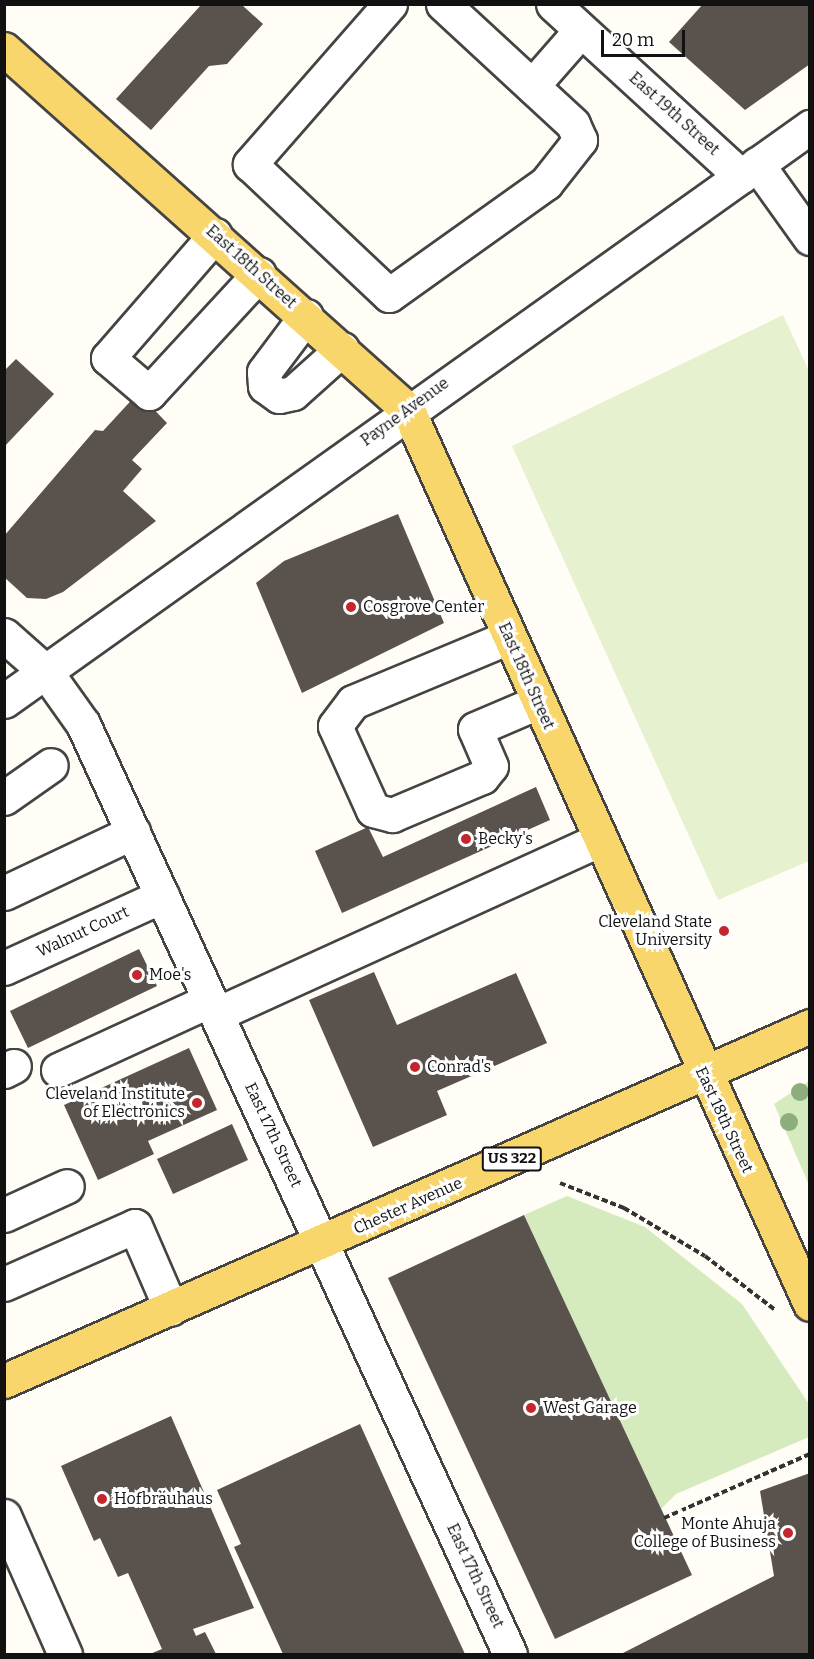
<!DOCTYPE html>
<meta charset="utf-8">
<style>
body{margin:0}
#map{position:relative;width:814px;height:1659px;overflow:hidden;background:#fffdf5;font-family:Bitter,serif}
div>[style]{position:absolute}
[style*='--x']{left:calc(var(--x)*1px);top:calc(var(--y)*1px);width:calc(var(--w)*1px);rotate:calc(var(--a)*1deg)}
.green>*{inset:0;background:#d5ebbd}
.pitch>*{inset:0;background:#e6f2cf}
.building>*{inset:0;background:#5a524d}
.path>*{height:4px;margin-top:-2px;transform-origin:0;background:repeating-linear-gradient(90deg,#333 0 6px,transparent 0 9px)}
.roads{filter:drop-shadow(2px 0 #444) drop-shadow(-2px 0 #444) drop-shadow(0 2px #444) drop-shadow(0 -2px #444)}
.minor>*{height:33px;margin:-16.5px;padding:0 16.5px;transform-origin:16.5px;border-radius:16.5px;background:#fff}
.major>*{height:33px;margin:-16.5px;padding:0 16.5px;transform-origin:16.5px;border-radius:16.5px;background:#f9d66b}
.trees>*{width:18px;height:18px;margin:-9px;border-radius:50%;background:#8dad7f}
.dots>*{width:16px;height:16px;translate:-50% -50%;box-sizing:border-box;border:3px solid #fff;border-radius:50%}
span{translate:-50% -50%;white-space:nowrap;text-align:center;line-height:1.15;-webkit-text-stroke:6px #fff;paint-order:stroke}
.shield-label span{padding:2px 4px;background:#fff;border:2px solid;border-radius:4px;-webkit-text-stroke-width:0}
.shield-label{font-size:15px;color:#111;font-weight:700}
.street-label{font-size:16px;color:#111}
.poi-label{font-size:16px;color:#111}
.left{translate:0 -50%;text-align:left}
.right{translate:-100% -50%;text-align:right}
.frame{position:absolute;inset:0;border:6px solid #111;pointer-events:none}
.scale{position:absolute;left:601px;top:30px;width:84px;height:27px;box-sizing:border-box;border:3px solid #111;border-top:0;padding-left:8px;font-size:18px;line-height:21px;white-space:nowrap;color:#111;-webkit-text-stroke:4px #fff;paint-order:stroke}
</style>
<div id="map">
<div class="green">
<div style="clip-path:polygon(809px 1081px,809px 1185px,774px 1104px)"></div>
<div style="clip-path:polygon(567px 1196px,645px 1227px,742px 1304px,809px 1404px,809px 1437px,676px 1494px,661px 1509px,524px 1215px)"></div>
</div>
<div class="pitch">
<div style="clip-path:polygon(783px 315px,809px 371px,809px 861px,718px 900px,512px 446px)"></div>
</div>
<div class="building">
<div style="clip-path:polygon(703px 4px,810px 4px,810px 64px,745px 110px,669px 42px)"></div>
<div style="clip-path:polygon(201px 5px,242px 5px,263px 24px,227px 64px,209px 66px,151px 130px,116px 99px)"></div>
<div style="clip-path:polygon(16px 359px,54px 394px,4px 447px,4px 371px)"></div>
<div style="clip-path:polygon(138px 393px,167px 423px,132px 460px,142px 469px,123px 491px,156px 521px,63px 592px,46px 599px,27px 598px,4px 577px,4px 536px,95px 430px,103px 431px)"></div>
<div style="clip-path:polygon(398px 514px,444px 623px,302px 693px,256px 583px,284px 561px)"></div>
<div style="clip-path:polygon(536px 787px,550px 820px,342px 913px,315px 851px,368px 827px,383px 857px)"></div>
<div style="clip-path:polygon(139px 949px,157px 986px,28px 1048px,10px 1011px)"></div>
<div style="clip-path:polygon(374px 972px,397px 1025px,516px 973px,547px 1043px,437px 1091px,447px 1115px,373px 1147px,309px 1000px)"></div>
<div style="clip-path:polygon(189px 1048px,217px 1110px,148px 1141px,154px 1154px,98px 1180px,64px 1105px)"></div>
<div style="clip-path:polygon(232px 1124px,248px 1160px,173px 1194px,157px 1159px)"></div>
<div style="clip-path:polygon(524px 1215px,692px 1575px,555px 1639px,388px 1278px)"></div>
<div style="clip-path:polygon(171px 1416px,254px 1608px,193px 1629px,196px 1636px,205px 1632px,216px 1654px,150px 1654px,162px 1649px,128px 1573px,118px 1577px,100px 1538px,94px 1541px,61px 1466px)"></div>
<div style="clip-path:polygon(360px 1424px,404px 1522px,465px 1654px,283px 1654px,234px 1547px,241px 1544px,217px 1490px)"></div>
<div style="clip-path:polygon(810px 1473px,810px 1654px,621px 1654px,774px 1576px,760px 1491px)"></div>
</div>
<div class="path">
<div style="--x:560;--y:1183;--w:69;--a:21.3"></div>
<div style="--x:624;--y:1208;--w:94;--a:30.7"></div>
<div style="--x:705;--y:1256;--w:88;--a:37.6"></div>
<div style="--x:664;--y:1518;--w:159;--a:-23.7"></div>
</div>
<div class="roads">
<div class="minor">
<div style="--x:390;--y:4;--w:213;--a:131.2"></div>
<div style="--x:250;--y:164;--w:191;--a:43.3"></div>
<div style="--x:389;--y:295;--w:193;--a:-35.5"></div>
<div style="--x:546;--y:183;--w:55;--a:-51.7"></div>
<div style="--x:580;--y:140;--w:17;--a:-114"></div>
<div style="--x:573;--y:124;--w:177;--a:-137.3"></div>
<div style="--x:553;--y:4;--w:255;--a:42.5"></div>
<div style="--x:532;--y:86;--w:74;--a:-48.8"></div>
<div style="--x:757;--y:164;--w:91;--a:54.4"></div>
<div style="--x:215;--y:235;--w:163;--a:131"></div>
<div style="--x:108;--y:358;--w:54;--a:40.5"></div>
<div style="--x:149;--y:393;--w:162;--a:-47.3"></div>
<div style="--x:306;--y:316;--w:70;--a:126.9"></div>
<div style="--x:264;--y:372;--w:14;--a:86"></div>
<div style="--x:265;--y:386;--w:17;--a:36"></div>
<div style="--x:279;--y:396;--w:14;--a:-12"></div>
<div style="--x:293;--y:393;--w:66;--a:-41.9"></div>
<div style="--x:4;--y:635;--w:56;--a:41.4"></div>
<div style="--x:46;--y:672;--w:64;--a:54.6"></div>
<div style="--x:83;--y:724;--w:1023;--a:65.34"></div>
<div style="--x:509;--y:637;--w:169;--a:157.4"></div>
<div style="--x:353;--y:702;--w:30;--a:127"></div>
<div style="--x:335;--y:726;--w:92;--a:65.7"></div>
<div style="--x:373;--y:810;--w:20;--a:15"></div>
<div style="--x:392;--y:815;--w:98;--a:-22.9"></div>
<div style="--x:482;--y:777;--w:14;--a:-51"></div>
<div style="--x:491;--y:766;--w:40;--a:-113.4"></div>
<div style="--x:475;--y:729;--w:69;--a:-23.2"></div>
<div style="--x:4;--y:701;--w:990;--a:-35.46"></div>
<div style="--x:4;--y:798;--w:57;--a:-35.1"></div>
<div style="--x:4;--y:893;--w:143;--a:-25.3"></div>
<div style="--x:4;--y:968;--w:174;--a:-24.5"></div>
<div style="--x:217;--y:1014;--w:420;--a:-24.5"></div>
<div style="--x:58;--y:1070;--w:167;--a:-24.7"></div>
<div style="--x:4;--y:1071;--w:11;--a:-27"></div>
<div style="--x:4;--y:1215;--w:69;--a:-24.7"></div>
<div style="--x:4;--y:1284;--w:143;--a:-23.9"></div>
<div style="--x:135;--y:1226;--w:90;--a:66.6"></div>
<div style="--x:4;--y:1516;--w:151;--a:66.2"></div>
</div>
<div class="major">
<div style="--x:4;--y:49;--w:542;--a:41.78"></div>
<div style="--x:408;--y:410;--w:980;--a:65.79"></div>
<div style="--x:4;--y:1381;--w:881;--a:-23.77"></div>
</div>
</div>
<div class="trees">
<div style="left:800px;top:1092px"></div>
<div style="left:789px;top:1122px"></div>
</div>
<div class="dots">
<div style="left:351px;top:607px;background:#c4262e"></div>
<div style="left:466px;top:839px;background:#c4262e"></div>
<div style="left:724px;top:931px;background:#c4262e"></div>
<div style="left:137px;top:975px;background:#c4262e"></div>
<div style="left:415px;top:1067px;background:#c4262e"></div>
<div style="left:197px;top:1103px;background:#c4262e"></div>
<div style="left:531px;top:1408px;background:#c4262e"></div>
<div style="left:102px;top:1499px;background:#c4262e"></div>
<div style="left:788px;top:1533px;background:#c4262e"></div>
</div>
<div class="shield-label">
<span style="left:512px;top:1159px">US 322</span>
</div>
<div class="street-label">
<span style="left:674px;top:114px;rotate:42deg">East 19th Street</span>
<span style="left:251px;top:267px;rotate:42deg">East 18th Street</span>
<span style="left:405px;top:412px;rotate:-36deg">Payne Avenue</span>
<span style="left:526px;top:676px;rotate:66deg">East 18th Street</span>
<span style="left:83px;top:932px;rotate:-25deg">Walnut Court</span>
<span style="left:724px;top:1120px;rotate:65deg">East 18th Street</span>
<span style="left:273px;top:1135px;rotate:65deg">East 17th Street</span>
<span style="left:408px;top:1206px;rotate:-24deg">Chester Avenue</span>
<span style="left:475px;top:1576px;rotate:65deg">East 17th Street</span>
</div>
<div class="poi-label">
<span class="left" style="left:363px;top:607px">Cosgrove Center</span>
<span class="left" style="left:478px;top:839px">Becky's</span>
<span class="right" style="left:712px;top:931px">Cleveland State<br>University</span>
<span class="left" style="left:149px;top:975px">Moe's</span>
<span class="left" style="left:427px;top:1067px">Conrad's</span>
<span class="right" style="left:185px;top:1103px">Cleveland Institute<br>of Electronics</span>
<span class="left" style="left:543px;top:1408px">West Garage</span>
<span class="left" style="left:114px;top:1499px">Hofbräuhaus</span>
<span class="right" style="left:776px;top:1533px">Monte Ahuja<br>College of Business</span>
</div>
<div class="frame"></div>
<div class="scale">20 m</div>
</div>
